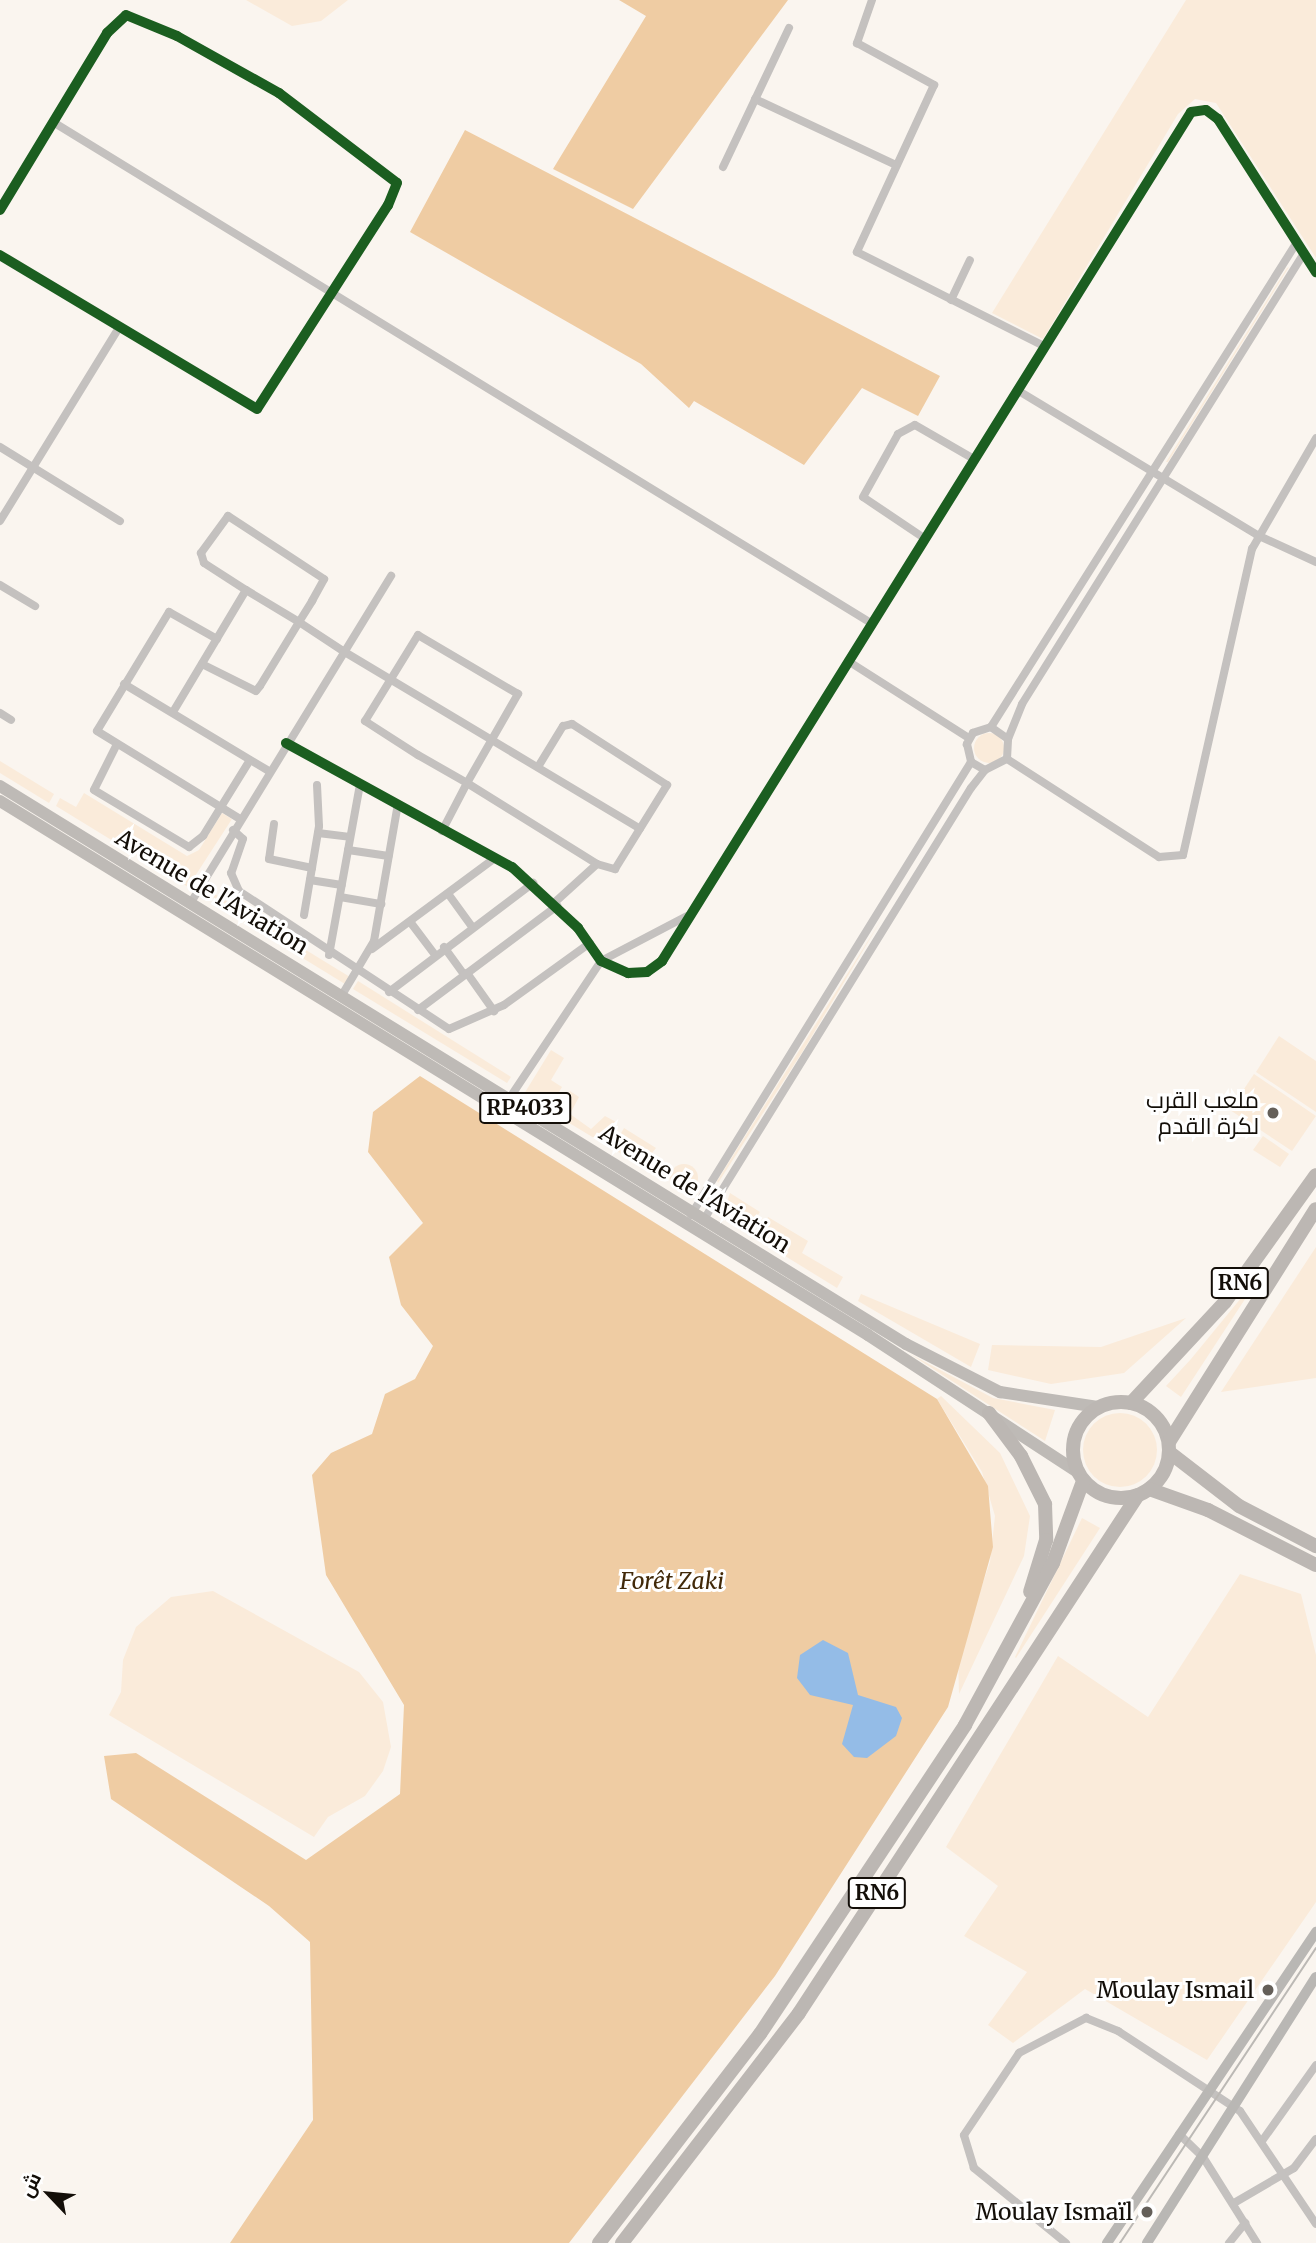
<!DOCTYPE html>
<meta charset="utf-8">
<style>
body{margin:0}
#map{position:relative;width:1316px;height:2243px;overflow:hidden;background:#faf5ef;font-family:Merriweather,Cairo,serif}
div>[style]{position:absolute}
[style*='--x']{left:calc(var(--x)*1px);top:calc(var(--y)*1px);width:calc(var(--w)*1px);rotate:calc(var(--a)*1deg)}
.green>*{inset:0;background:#faebda}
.round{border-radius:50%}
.forest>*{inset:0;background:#efcca3}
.water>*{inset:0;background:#94bce7}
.minor>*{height:8px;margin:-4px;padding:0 4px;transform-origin:4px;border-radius:4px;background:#c4c1bf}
.secondary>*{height:10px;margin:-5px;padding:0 5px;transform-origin:5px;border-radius:5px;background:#b9b7b4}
.primary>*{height:12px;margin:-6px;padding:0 6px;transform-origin:6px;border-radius:6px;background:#bebab6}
.trunk>*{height:14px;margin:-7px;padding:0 7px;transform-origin:7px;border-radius:7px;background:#bcb7b3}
.trunk>.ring{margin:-7px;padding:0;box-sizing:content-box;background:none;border:14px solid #bcb7b3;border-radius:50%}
.tram>*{height:2px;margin:-1px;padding:0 1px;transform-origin:1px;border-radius:1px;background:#bcb9b5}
.cycleway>*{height:10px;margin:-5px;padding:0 5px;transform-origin:5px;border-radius:5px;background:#1b5e20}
.dots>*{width:19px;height:19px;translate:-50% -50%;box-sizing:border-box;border:4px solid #fff;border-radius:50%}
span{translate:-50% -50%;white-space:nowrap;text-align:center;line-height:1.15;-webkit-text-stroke:6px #fff;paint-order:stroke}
.shield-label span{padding:2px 5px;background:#fff;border:2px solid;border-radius:5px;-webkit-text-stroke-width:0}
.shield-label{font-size:21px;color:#130e08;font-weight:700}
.street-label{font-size:23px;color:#130e08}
.poi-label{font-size:23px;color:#130e08}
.right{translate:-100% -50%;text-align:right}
.park-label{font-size:23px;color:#412909;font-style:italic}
.north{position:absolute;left:14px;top:2159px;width:70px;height:70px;-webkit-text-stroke:5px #fff;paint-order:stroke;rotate:296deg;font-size:19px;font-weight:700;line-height:28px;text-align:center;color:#130e08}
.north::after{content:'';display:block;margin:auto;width:24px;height:32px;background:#130e08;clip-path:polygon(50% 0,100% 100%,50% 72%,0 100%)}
</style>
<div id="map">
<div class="green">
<div style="clip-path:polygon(246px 0,348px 0,321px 21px,292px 26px)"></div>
<div style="clip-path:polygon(1186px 0,1316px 0,1316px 258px,1216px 103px,1195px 99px,1178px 114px,1043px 339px,992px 313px)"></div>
<div style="clip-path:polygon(1289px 267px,1168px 462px,1166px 462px,1287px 268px)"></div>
<div class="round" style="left:974px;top:733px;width:30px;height:30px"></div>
<div style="clip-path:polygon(0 761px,54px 794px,49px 803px,0 773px)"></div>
<div style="clip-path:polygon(84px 793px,187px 856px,199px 850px,222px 813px,232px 819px,188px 887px,56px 806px,60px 798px,76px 807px)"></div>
<div style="clip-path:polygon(213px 893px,350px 977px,345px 984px,216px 905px)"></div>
<div style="clip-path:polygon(883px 917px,803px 1051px,718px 1183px,717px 1181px)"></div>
<div style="clip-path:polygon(358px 981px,511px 1077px,507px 1083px,353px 989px)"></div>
<div style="clip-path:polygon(1279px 1036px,1316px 1061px,1316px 1112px,1256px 1072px)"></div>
<div style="clip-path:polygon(551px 1050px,564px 1058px,551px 1080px,562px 1087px,549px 1109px,524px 1094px)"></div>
<div style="clip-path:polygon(1254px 1074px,1316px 1116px,1292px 1151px,1230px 1110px)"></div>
<div style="clip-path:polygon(570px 1091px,579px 1097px,570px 1114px,591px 1129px,605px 1116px,616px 1122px,604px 1144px,556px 1115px)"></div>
<div style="clip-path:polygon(624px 1128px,656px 1148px,643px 1164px,612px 1149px)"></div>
<div style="clip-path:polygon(1263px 1136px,1289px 1154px,1280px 1167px,1253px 1150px)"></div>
<div class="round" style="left:670px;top:1164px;width:28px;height:28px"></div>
<div style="clip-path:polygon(730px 1193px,760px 1212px,750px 1226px,723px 1214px)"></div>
<div style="clip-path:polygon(768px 1217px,808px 1241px,802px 1253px,843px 1277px,837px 1288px,759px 1240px)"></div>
<div style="clip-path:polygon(1316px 1247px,1316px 1378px,1221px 1392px)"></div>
<div style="clip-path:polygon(1264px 1270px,1181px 1397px,1166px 1386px,1191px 1359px)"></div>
<div style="clip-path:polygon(861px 1294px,980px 1344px,971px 1367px,858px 1301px)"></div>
<div style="clip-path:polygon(1186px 1318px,1124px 1373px,1051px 1384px,988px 1370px,992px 1345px,1101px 1347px)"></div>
<div style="clip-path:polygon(910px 1354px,993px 1398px,1055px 1410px,1045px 1441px)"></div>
<div style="clip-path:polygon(941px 1396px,1000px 1453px,1030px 1516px,1024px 1556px,959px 1694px,958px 1656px,990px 1562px,995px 1516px,982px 1472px,937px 1399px)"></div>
<div class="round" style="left:1083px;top:1413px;width:74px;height:74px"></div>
<div style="clip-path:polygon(1082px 1518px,1100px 1528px,1016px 1658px,1015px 1657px)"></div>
<div style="clip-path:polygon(1240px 1574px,1301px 1594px,1316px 1655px,1316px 1902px,1207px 2060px,1085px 1989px,1013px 2043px,988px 2025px,1027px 1972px,964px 1936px,998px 1886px,946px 1847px,1058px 1656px,1148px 1717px)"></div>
<div style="clip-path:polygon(213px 1591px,359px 1672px,383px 1702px,391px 1747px,383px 1771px,365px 1796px,328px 1817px,314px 1837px,109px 1715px,121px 1692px,123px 1660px,136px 1627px,171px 1597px)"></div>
</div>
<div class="forest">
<div style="clip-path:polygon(619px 0,788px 0,633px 209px,553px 169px,646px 16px)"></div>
<div style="clip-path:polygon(465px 130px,940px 376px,918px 416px,862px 388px,804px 465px,694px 401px,689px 408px,641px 364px,410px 232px)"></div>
<div style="clip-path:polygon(420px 1076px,937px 1399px,988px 1486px,993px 1547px,948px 1707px,775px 1976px,569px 2243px,230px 2243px,313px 2120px,310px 1942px,269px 1906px,111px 1799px,104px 1756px,136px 1753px,306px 1860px,400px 1794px,404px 1705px,326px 1575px,312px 1475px,331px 1453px,372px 1434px,385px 1394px,415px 1379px,433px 1346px,401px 1305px,389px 1257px,423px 1223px,368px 1152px,373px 1112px)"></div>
</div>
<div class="water">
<div style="clip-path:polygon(823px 1640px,848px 1653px,858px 1695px,896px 1707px,902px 1718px,896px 1736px,867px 1758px,854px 1757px,842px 1744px,853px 1705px,810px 1695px,797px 1678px,800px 1655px)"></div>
</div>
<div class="minor">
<div style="--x:872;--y:0;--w:46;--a:109.2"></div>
<div style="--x:857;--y:43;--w:88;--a:28.6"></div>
<div style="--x:934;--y:85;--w:184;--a:114.8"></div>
<div style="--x:857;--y:252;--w:209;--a:26.7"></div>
<div style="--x:755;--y:99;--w:156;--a:25.1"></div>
<div style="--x:53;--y:122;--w:959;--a:31.49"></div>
<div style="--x:723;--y:167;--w:154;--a:-64.6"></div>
<div style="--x:0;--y:210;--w:207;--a:-58.8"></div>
<div style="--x:107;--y:33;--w:26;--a:-43"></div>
<div style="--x:126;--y:15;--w:55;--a:22.4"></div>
<div style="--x:177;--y:36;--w:117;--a:29.2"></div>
<div style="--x:279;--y:93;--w:148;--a:37.3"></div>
<div style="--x:397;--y:183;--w:24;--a:112"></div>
<div style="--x:388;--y:205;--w:242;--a:122.7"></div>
<div style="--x:257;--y:409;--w:300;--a:-149.1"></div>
<div style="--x:951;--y:300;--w:44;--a:-64.6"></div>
<div style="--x:1017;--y:390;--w:280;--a:31.1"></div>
<div style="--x:1257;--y:535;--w:65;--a:24.6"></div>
<div style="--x:0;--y:447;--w:141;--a:31.7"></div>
<div style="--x:0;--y:521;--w:225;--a:-58.4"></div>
<div style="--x:924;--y:538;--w:73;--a:-146.1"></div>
<div style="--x:863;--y:497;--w:72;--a:-60.9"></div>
<div style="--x:898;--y:434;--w:19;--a:-28"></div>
<div style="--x:915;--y:425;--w:68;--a:30"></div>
<div style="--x:0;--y:585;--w:41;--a:31"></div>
<div style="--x:217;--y:639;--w:55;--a:-150.6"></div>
<div style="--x:169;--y:612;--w:139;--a:121.2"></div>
<div style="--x:97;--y:731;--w:168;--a:31.6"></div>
<div style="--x:848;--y:661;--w:143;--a:32.5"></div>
<div style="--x:202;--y:664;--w:60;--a:26.6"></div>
<div style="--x:256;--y:691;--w:6;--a:-51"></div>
<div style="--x:260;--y:686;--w:75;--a:-58.6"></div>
<div style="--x:299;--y:622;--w:25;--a:-58"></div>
<div style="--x:312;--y:601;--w:25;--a:-61"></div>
<div style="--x:324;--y:579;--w:115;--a:-146.7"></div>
<div style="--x:228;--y:516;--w:46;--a:126.1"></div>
<div style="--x:201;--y:553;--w:10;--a:73"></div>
<div style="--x:204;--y:563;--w:50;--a:32.7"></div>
<div style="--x:246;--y:590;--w:62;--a:31.1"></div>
<div style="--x:299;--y:622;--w:53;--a:33.4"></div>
<div style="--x:343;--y:651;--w:346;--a:30.9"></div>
<div style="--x:124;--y:684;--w:169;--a:31"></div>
<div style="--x:173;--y:712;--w:142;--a:-59.1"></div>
<div style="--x:0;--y:713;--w:13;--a:32"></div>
<div style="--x:991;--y:727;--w:573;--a:-57.75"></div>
<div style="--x:1008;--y:739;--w:38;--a:-68"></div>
<div style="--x:1022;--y:704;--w:532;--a:-57.98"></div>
<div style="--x:286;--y:743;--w:258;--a:28.8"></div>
<div style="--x:512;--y:867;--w:90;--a:42.7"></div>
<div style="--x:578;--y:928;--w:40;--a:55.1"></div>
<div style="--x:601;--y:961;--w:30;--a:24"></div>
<div style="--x:628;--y:973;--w:19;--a:-3"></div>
<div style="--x:647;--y:972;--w:19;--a:-36"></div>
<div style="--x:662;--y:961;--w:1000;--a:-58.07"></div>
<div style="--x:1191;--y:112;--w:15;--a:-8"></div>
<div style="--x:1206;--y:110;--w:15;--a:37"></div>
<div style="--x:1218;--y:119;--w:182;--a:57.4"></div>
<div style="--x:117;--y:744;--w:51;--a:116.6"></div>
<div style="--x:94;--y:790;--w:111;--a:31"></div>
<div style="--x:189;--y:847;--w:18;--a:-38"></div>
<div style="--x:203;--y:836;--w:89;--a:-58.3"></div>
<div style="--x:1007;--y:759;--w:181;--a:32.8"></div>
<div style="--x:1159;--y:857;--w:24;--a:-5"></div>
<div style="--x:1183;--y:855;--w:314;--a:-77.3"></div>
<div style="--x:1252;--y:549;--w:128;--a:-60"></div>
<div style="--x:274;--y:824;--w:35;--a:98"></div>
<div style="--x:269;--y:859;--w:44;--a:11.8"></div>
<div style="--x:233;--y:830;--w:13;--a:42"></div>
<div style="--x:243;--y:839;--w:36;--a:109"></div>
<div style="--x:231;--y:873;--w:20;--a:66"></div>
<div style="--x:239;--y:891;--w:251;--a:33.3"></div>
<div style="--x:449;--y:1029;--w:60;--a:-23.6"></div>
<div style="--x:504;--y:1005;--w:106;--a:-35.8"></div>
<div style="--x:442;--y:831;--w:54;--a:-62.5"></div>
<div style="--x:467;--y:783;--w:103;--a:-60.2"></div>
<div style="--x:518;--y:694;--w:116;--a:-149.5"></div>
<div style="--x:418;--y:635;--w:101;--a:121.6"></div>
<div style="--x:365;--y:721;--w:63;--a:32.7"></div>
<div style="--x:418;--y:755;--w:56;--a:29.7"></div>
<div style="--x:467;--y:783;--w:153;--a:31.9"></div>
<div style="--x:597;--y:864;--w:19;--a:16"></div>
<div style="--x:615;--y:869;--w:99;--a:-58.2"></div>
<div style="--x:667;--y:785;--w:113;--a:-147.3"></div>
<div style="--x:572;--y:724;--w:9;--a:167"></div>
<div style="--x:563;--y:726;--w:48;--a:121.4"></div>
<div style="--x:318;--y:833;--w:32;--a:7"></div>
<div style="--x:348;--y:850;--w:41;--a:8.3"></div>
<div style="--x:310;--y:880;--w:32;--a:9"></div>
<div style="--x:449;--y:895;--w:39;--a:54"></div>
<div style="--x:340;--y:897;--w:42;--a:9.7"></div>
<div style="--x:554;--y:903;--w:58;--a:-42.2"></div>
<div style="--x:190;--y:904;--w:385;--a:-58.5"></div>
<div style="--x:304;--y:915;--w:90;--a:-80.4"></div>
<div style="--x:319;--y:826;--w:41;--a:-92.8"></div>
<div style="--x:411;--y:923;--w:39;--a:53"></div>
<div style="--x:444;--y:947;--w:34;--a:54"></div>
<div style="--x:372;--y:949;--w:153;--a:-36.5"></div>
<div style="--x:329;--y:955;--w:174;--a:-79.7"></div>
<div style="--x:467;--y:973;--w:47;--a:54.6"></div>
<div style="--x:389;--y:992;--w:181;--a:-37.1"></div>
<div style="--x:342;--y:995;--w:63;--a:-59.3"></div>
<div style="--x:374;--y:941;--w:139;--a:-80.1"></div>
<div style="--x:418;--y:1010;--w:174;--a:-36.8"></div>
<div style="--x:509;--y:1099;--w:166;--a:-56.3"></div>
<div style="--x:601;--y:961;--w:97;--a:-27.6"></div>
<div style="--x:691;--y:1215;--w:533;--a:-58.28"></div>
<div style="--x:703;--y:1221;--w:509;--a:-58.25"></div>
<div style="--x:971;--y:788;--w:23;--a:-52"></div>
<div style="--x:985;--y:770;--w:25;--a:-27"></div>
<div style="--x:1007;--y:759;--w:20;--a:-87"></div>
<div style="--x:1008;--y:739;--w:21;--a:-145"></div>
<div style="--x:991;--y:727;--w:19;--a:162"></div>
<div style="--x:973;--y:733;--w:13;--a:119"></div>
<div style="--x:967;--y:744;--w:18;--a:77"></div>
<div style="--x:971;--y:762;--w:16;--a:30"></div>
<div style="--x:1179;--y:2134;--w:33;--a:44"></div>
<div style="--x:1203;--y:2157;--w:102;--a:57.9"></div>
<div style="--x:1262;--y:2141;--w:93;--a:-54.6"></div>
<div style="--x:1234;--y:2203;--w:69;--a:-30.3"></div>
<div style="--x:1294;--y:2168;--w:36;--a:-53"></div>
<div style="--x:1066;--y:2243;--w:119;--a:-140.8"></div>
<div style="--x:974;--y:2168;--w:34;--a:-107"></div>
<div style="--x:964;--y:2135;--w:99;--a:-56.1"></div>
<div style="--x:1019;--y:2053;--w:76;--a:-27.6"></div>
<div style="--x:1086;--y:2018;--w:35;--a:22"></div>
<div style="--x:1118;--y:2031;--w:146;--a:33.3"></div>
<div style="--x:1240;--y:2111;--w:136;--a:56.1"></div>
<div style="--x:1229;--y:2243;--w:26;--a:-51"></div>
</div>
<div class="secondary">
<div style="--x:1107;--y:2243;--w:375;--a:-56.1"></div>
<div style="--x:1147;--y:2243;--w:315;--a:-57.6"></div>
</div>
<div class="primary">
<div style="--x:0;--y:786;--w:1064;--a:31.63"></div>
<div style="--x:906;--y:1344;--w:106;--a:27.1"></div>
<div style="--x:1000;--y:1392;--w:99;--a:8.7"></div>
<div style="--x:0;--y:801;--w:1019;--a:31.6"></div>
<div style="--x:868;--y:1335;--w:249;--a:33.2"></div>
</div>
<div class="trunk">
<div class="ring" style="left:1073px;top:1402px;width:82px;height:82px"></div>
<div style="--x:1131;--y:1403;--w:138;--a:-47.1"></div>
<div style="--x:1225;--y:1302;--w:156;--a:-54.4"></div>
<div style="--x:989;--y:1413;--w:54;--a:53.3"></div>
<div style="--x:1021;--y:1456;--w:54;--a:63.4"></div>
<div style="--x:1045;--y:1504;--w:36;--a:88"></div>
<div style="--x:1046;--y:1540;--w:54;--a:107.1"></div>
<div style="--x:1169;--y:1442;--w:275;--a:-57.8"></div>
<div style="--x:1169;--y:1452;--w:88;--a:37.6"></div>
<div style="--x:1239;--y:1506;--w:87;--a:27.5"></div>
<div style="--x:1149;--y:1489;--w:63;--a:19.6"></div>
<div style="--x:1208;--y:1510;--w:121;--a:27"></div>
<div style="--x:599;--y:2243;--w:264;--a:-52.4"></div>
<div style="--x:760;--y:2034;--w:371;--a:-56.4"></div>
<div style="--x:965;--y:1725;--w:184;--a:-61.5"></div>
<div style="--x:1053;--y:1563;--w:87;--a:-69.9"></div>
<div style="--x:622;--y:2243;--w:290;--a:-52.4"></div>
<div style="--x:799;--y:2013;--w:619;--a:-56.8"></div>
</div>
<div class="tram">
<div style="--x:1120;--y:2243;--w:354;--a:-56.4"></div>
</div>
<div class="cycleway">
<div style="--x:0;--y:210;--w:207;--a:-58.8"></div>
<div style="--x:107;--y:33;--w:26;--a:-43"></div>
<div style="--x:126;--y:15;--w:55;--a:22.4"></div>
<div style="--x:177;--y:36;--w:117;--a:29.2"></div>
<div style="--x:279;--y:93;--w:148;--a:37.3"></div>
<div style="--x:397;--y:183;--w:24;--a:112"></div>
<div style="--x:388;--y:205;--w:242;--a:122.7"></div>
<div style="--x:257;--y:409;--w:300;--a:-149.1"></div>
<div style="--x:286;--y:743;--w:258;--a:28.8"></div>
<div style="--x:512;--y:867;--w:90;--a:42.7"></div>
<div style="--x:578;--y:928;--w:40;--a:55.1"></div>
<div style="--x:601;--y:961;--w:30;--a:24"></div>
<div style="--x:628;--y:973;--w:19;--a:-3"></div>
<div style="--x:647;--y:972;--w:19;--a:-36"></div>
<div style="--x:662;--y:961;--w:1000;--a:-58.07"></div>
<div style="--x:1191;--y:112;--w:15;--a:-8"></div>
<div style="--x:1206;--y:110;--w:15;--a:37"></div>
<div style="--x:1218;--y:119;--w:182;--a:57.4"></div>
</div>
<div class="dots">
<div style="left:1273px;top:1113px;background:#645f59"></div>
<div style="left:1268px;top:1990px;background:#645f59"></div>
<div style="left:1147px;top:2212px;background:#645f59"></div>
</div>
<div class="shield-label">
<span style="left:525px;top:1108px">RP4033</span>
<span style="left:1240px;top:1283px">RN6</span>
<span style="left:877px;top:1893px">RN6</span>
</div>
<div class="street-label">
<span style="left:212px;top:892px;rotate:31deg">Avenue de l'Aviation</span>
<span style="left:695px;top:1189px;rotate:32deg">Avenue de l'Aviation</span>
</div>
<div class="poi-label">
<span class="right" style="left:1259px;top:1113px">ملعب القرب<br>لكرة القدم</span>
<span class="right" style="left:1254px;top:1990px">Moulay Ismail</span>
<span class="right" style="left:1133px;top:2212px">Moulay Ismaïl</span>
</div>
<div class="park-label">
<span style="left:672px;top:1581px">Forêt Zaki</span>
</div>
<div class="north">ش</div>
</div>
